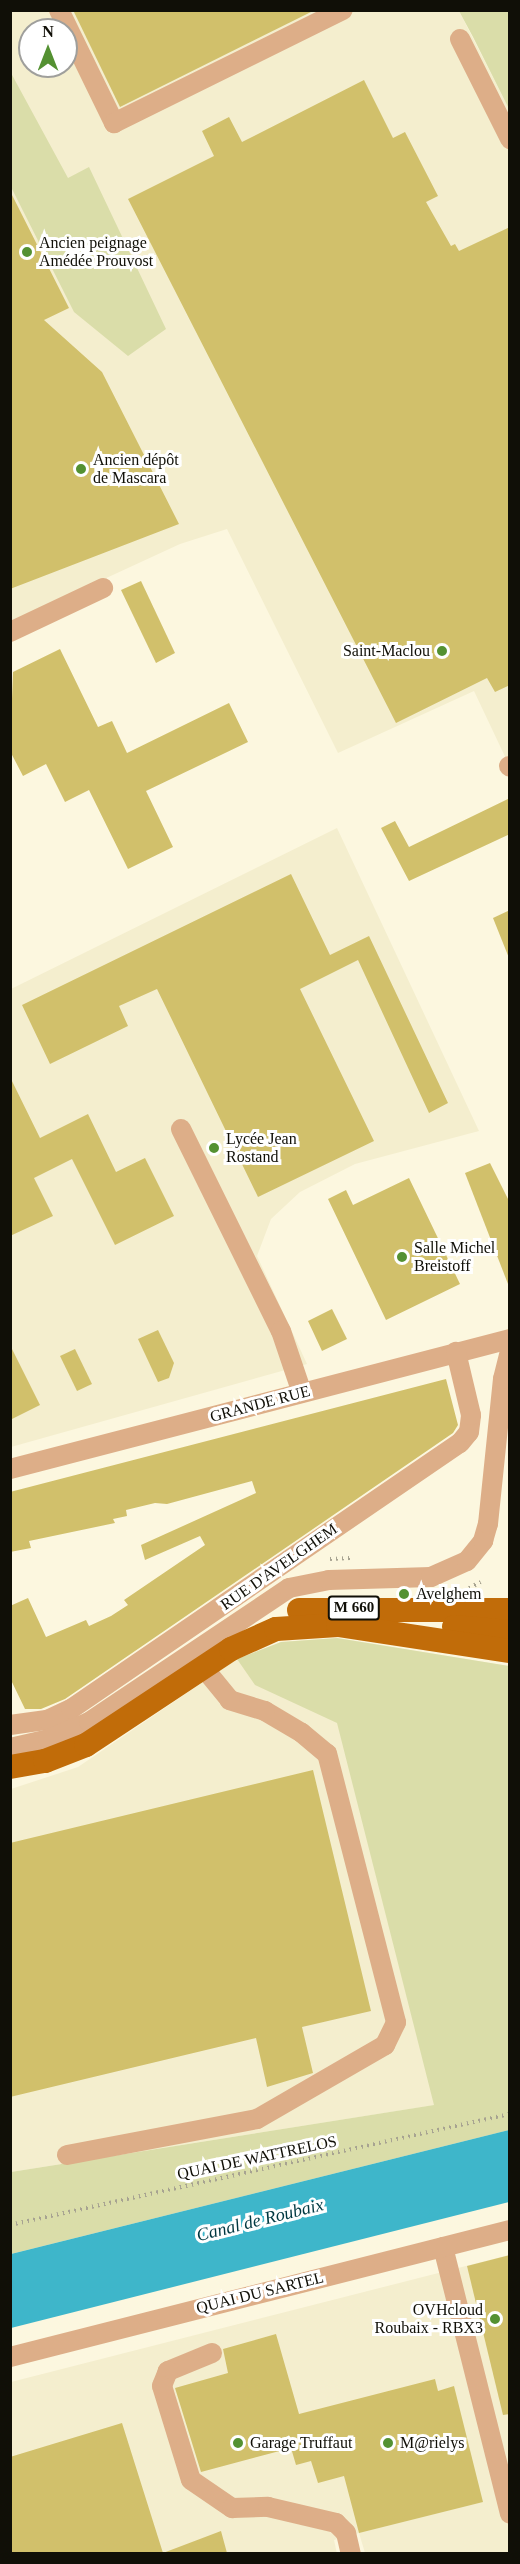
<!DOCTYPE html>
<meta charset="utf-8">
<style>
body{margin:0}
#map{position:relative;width:520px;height:2564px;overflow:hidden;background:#fcf7df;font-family:"Times New Roman",serif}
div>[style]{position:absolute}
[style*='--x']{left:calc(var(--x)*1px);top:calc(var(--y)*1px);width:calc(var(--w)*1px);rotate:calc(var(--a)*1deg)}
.built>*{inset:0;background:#f4eece}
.green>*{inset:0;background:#dadda9}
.water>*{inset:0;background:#3eb6ca}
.building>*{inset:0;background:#d1c06b}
.path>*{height:4px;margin-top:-2px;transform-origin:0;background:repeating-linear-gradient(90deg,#a7a391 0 1.5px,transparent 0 6px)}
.minor>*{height:20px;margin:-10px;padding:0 10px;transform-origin:10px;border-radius:10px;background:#ddae88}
.major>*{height:24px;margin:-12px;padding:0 12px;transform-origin:12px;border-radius:12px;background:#c16c09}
.dots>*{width:16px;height:16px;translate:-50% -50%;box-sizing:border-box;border:3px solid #fff;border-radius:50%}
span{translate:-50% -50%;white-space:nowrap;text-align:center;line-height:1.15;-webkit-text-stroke:6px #fff;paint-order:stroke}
.shield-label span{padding:2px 4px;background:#fff;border:2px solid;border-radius:4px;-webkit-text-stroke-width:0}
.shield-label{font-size:15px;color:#100f07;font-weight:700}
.poi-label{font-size:16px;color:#100f07}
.left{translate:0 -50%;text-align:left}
.right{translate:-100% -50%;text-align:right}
.street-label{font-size:16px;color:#100f07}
.water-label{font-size:18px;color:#003841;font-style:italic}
.frame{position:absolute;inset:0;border:12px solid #100f07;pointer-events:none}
.north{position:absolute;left:18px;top:18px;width:60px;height:60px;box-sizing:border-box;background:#fff;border:2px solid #9f9f9c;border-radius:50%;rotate:0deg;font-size:16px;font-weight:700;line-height:24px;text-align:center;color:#100f07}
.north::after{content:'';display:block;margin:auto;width:21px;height:27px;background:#549132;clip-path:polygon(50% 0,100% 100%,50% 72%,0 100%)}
</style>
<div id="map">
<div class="built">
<div style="clip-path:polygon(evenodd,10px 11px,459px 11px,509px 109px,509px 765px,474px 691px,338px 753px,227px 529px,180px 544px,11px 622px,10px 11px,30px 30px,66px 30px,66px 66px,30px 66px,30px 30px)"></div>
<div style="clip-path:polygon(337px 828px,479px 1131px,355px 1164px,300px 1192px,271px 1219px,257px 1256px,307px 1364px,11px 1447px,11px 989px)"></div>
<div style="clip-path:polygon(337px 1638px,509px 1666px,435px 2105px,11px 2172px,11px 1789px,78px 1767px,237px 1659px,281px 1642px)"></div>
<div style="clip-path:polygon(509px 2255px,509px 2553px,365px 2553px,359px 2533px,334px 2540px,337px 2554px,39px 2554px,35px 2540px,11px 2548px,11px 2382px)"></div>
</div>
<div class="green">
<div style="clip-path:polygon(459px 11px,509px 11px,509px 109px,473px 37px)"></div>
<div style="clip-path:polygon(11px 73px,68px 178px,89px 167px,166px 329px,128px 356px,74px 312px,11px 187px)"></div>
<div style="clip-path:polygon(337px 1638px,509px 1666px,509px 2130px,11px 2254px,11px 2172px,434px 2105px,337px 1723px,255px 1685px,237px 1659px,281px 1642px)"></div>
</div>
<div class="water">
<div style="clip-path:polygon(509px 2130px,509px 2202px,11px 2328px,11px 2254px)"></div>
</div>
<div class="building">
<div style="clip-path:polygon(73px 10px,315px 10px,120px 107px)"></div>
<div style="clip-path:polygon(364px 80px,393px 138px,405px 132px,438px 196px,426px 202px,451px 246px,455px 244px,459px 251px,510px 227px,510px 685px,495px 692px,487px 678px,396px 723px,128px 199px,214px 156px,202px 131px,229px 117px,242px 142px)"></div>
<div style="clip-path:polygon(10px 191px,69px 308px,44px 320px,102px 372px,179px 524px,10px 589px)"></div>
<div style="clip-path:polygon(141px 581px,175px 653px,156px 663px,121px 590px)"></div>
<div style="clip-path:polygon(60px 649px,98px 727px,112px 721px,127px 753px,229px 703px,248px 742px,146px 791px,173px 847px,128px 869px,89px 790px,65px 802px,46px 764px,23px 776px,10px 751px,13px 672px)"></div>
<div style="clip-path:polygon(510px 798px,510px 834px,409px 881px,381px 828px,395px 821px,409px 847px)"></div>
<div style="clip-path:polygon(291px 874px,330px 955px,369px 936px,448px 1103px,429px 1113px,358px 960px,300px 989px,374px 1141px,258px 1197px,157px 989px,119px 1006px,128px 1026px,50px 1064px,22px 1005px)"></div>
<div style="clip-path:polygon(510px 910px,510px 958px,509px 958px,493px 918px)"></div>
<div style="clip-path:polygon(10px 1077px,40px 1138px,88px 1114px,116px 1172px,145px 1158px,174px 1216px,115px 1245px,72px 1159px,34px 1178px,53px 1216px,10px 1236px)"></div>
<div style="clip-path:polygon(490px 1163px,510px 1203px,508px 1284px,465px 1173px)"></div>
<div style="clip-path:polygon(409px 1178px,460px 1284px,386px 1320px,328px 1199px,346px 1190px,353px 1205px)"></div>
<div style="clip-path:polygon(332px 1309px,347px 1339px,322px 1351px,308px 1321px)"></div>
<div style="clip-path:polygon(158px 1330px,174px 1363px,169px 1378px,158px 1382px,138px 1339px)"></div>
<div style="clip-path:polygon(10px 1345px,40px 1405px,10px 1420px)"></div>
<div style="clip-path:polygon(75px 1349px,92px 1384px,77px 1391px,60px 1356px)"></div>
<div style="clip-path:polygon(446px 1379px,458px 1425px,453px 1433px,65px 1699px,41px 1709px,25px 1709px,10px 1678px,10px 1606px,28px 1598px,46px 1637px,86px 1620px,89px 1626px,111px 1616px,128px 1605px,124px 1600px,205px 1545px,200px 1536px,145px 1560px,141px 1545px,256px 1493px,252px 1481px,167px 1504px,155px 1503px,126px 1510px,127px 1516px,113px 1519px,115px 1523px,29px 1541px,31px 1548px,10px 1552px,10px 1492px)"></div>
<div style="clip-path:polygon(313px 1770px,371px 2011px,302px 2027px,313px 2073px,267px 2087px,256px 2038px,10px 2097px,10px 1843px)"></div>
<div style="clip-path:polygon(510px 2255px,510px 2414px,503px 2415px,467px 2266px)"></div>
<div style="clip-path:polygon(276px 2334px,299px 2414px,435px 2379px,438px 2391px,454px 2386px,483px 2502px,359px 2533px,344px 2476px,318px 2483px,311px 2461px,296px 2465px,291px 2448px,201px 2472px,175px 2388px,228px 2373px,223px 2349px)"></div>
<div style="clip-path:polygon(122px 2423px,163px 2553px,221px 2531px,227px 2553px,10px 2553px,10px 2457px)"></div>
</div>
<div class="path">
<div style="--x:330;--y:1559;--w:20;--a:-3"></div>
<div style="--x:469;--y:1588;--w:13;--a:-27"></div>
<div style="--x:10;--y:2225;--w:512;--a:-12.52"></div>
</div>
<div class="minor">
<div style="--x:59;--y:10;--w:126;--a:64"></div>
<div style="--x:114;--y:123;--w:255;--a:-26.3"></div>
<div style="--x:460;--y:39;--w:112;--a:63.4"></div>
<div style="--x:10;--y:632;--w:103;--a:-25.3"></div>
<div style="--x:509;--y:766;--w:1;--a:45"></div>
<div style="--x:181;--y:1129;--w:225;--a:63.7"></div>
<div style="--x:281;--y:1331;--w:65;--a:71.3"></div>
<div style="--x:10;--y:1469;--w:517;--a:-14.57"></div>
<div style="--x:10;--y:1725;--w:37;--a:-8"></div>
<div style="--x:47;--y:1720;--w:26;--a:-25"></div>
<div style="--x:71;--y:1709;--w:471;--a:-34.4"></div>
<div style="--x:460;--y:1443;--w:14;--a:-51"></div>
<div style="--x:469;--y:1432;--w:17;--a:-83"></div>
<div style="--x:471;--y:1415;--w:65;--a:-103.4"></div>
<div style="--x:10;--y:1748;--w:39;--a:-13"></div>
<div style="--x:48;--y:1739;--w:44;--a:-22.5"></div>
<div style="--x:89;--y:1722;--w:241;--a:-33.8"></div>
<div style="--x:289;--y:1588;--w:41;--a:-11.3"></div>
<div style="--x:329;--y:1580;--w:102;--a:-1.7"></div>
<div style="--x:431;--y:1577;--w:39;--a:-24"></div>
<div style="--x:467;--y:1561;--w:26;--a:-51"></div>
<div style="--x:483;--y:1541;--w:18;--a:-74"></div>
<div style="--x:488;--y:1524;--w:146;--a:-84.1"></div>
<div style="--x:503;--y:1379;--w:30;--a:-76"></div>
<div style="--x:67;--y:2155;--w:193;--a:-10.7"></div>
<div style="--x:257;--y:2119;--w:148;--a:-30"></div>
<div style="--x:385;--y:2045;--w:25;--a:-64"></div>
<div style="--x:396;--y:2022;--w:277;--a:-104.4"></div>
<div style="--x:327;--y:1754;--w:33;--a:-140"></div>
<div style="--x:302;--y:1733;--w:43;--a:-149.3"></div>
<div style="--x:265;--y:1711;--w:37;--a:-163"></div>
<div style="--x:230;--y:1700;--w:43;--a:-129.3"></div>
<div style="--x:443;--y:2247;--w:275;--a:75.9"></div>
<div style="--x:212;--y:2353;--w:48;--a:157.8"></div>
<div style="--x:168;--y:2371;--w:16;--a:112"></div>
<div style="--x:162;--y:2386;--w:98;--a:72.9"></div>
<div style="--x:191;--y:2480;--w:50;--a:34.3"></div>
<div style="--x:232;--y:2508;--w:36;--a:-2"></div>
<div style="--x:268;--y:2507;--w:70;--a:13.2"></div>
<div style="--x:336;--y:2523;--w:14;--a:45"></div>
<div style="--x:346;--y:2533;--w:22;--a:77"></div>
<div style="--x:10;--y:2357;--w:516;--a:-14.25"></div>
</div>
<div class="major">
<div style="--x:299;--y:1610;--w:211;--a:0"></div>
<div style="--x:454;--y:1627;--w:56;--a:5.1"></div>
<div style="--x:10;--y:1767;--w:36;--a:-10"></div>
<div style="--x:45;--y:1761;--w:44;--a:-21.3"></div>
<div style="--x:86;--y:1745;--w:174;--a:-33.5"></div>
<div style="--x:231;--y:1649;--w:49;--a:-24"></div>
<div style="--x:276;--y:1629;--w:62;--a:-3.7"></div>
<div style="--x:338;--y:1625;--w:174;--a:8.6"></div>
</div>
<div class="dots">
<div style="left:27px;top:252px;background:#549132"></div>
<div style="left:81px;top:469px;background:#549132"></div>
<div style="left:442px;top:651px;background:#549132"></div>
<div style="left:214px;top:1148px;background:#549132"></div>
<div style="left:402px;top:1257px;background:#549132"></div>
<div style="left:404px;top:1594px;background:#549132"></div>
<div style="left:495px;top:2319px;background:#549132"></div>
<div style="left:238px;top:2443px;background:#549132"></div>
<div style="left:388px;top:2443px;background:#549132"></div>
</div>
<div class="shield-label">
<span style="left:354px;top:1608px">M 660</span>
</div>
<div class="poi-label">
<span class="left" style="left:39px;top:252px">Ancien peignage<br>Amédée Prouvost</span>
<span class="left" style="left:93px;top:469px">Ancien dépôt<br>de Mascara</span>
<span class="right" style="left:430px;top:651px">Saint-Maclou</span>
<span class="left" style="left:226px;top:1148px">Lycée Jean<br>Rostand</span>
<span class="left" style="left:414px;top:1257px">Salle Michel<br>Breistoff</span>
<span class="left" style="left:416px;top:1594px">Avelghem</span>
<span class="right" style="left:483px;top:2319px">OVHcloud<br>Roubaix - RBX3</span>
<span class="left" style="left:250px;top:2443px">Garage Truffaut</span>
<span class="left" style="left:400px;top:2443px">M@rielys</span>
</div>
<div class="street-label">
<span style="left:260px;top:1404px;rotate:-15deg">GRANDE RUE</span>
<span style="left:279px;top:1567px;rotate:-35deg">RUE D'AVELGHEM</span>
<span style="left:257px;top:2158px;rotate:-12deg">QUAI DE WATTRELOS</span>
<span style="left:260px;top:2293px;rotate:-14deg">QUAI DU SARTEL</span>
</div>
<div class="water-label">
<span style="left:260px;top:2220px;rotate:-14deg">Canal de Roubaix</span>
</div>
<div class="frame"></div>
<div class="north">N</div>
</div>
